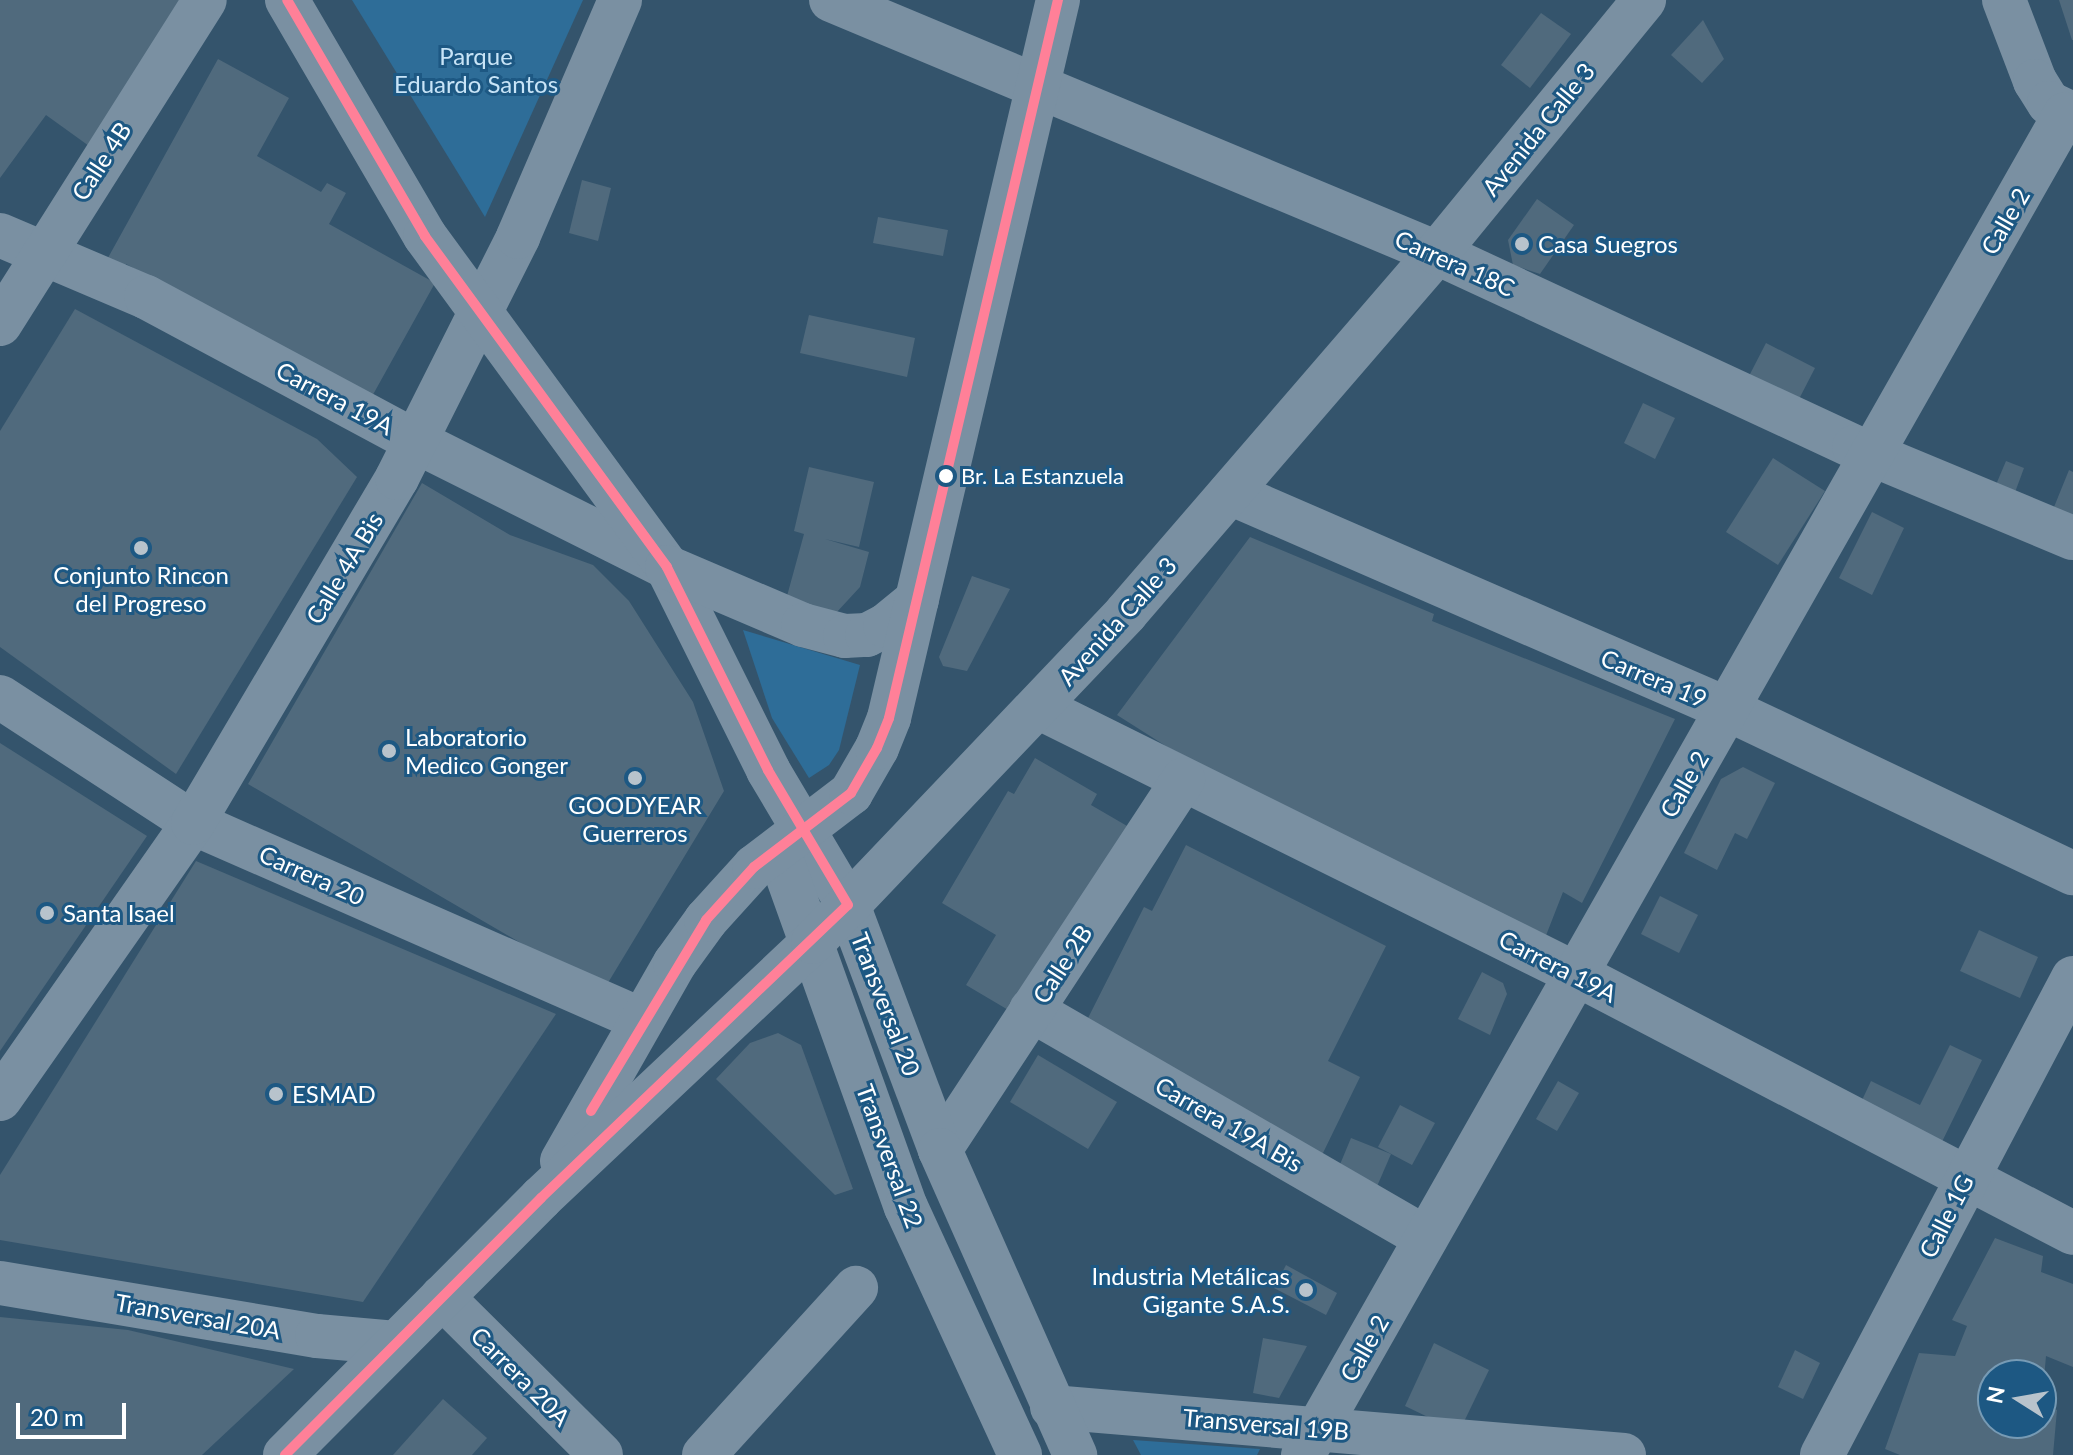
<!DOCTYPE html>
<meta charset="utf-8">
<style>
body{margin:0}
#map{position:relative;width:2073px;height:1455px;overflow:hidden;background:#34546c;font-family:Lato,sans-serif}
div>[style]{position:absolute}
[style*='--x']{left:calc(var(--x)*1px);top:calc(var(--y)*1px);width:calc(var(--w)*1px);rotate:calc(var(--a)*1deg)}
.green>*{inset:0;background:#2e6d98}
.building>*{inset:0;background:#506a7d}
.minor>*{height:44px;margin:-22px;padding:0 22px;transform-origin:22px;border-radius:22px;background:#7a90a2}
.tertiary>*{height:44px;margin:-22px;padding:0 22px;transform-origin:22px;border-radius:22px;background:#7a90a2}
.bus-1>*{height:10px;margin:-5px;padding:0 5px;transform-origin:5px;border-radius:5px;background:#ff8098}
.dots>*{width:22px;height:22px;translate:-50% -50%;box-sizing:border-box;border:4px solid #1d5883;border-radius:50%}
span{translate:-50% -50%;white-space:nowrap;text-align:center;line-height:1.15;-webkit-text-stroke:6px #1d5883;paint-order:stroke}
.bus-label{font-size:22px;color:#fff}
.left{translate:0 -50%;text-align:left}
.park-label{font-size:24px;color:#c8e4f7}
.street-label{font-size:24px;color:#fff}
.poi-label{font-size:24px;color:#fff}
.right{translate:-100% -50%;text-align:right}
.north{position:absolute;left:1977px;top:1359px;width:80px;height:80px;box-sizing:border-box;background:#1d5883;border:2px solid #779bb5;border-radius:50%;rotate:281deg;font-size:22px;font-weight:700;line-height:32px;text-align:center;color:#fff}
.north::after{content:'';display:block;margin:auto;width:28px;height:36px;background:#b8c3cc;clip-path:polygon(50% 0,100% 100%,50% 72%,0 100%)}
.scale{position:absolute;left:16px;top:1403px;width:110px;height:36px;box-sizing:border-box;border:4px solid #fff;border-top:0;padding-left:10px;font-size:24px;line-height:28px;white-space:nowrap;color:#fff;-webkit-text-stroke:6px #1d5883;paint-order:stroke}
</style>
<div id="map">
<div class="green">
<div style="clip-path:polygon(352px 0,583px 0,485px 217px)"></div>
<div style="clip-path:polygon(743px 630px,860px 665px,839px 750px,829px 765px,809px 778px,772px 718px)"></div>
<div style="clip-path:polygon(1133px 1440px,1260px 1449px,1257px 1455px,1141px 1455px)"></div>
</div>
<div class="building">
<div style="clip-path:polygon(0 0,202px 0,96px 151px,46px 115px,0 178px)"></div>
<div style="clip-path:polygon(2059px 0,2073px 0,2073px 40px,2072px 40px)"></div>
<div style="clip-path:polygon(1541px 13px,1571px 34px,1530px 88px,1501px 65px)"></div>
<div style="clip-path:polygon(1703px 20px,1724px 59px,1702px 83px,1671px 55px)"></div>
<div style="clip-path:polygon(218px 59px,289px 98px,257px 156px,321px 192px,327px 183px,346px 193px,329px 224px,435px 283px,370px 400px,126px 264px,121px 274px,104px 265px)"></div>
<div style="clip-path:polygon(582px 180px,611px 188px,598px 241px,569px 233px)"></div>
<div style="clip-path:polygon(1537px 199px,1574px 225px,1540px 274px,1513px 265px,1508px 240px)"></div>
<div style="clip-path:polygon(878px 217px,948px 230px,943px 256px,873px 243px)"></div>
<div style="clip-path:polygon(75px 309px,317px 439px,357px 477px,176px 774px,0 647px,0 431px)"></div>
<div style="clip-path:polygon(809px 315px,915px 338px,907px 377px,800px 353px)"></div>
<div style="clip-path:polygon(1766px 343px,1815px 368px,1798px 401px,1749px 376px)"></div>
<div style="clip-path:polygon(1643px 403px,1675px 418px,1655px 459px,1624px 443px)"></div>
<div style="clip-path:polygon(1773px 458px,1825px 491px,1778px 565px,1726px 532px)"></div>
<div style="clip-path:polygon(2006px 461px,2024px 468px,2014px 495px,1995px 487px)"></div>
<div style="clip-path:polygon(809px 467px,874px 482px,859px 547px,825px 539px,869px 552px,860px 587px,836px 613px,784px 607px,804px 534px,794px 531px)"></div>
<div style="clip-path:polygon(2069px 470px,2073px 472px,2073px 520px,2052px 512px)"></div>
<div style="clip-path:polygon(422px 483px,510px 535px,593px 565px,629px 601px,693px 702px,724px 791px,603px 991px,248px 784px)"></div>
<div style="clip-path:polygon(1872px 512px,1904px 528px,1872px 595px,1839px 578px)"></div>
<div style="clip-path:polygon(1250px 537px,1434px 614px,1432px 621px,1675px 719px,1582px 903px,1563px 892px,1545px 938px,1400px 872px,1404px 864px,1218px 789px,1221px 781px,1117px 715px)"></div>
<div style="clip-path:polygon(972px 576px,1010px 589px,967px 671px,943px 666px,939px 657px)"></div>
<div style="clip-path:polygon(0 743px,147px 836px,0 1051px)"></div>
<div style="clip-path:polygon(1035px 758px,1097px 794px,1091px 805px,1134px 830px,1022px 1018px,966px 985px,996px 935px,942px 903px,1008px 791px,1014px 794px)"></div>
<div style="clip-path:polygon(1743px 767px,1775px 783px,1747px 839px,1735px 833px,1717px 870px,1684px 853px,1721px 779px)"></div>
<div style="clip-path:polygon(1186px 845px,1386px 946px,1328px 1061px,1360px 1077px,1322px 1155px,1085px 1024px,1144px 907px,1152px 911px)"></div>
<div style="clip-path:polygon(196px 861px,556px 1014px,363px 1302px,0 1240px,0 1175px)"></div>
<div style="clip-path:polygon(1660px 896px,1698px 915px,1679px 953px,1641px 934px)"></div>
<div style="clip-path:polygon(1979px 930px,2038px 957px,2020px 998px,1960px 971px)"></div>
<div style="clip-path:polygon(1482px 972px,1503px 983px,1507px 994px,1490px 1035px,1458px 1019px)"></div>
<div style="clip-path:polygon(778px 1033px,801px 1045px,853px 1189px,835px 1195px,716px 1079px,750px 1043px)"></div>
<div style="clip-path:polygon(1950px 1045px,1982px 1060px,1937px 1152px,1856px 1113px,1871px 1081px,1920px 1105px)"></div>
<div style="clip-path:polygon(1038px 1055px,1117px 1102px,1088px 1149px,1010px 1102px)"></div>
<div style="clip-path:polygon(1558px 1081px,1579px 1093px,1557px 1131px,1536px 1119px)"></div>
<div style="clip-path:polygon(1400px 1105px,1435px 1123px,1412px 1165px,1378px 1147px)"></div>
<div style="clip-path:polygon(1351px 1138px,1391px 1154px,1375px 1191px,1336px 1174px)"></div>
<div style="clip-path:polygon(1995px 1238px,2043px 1256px,2041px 1272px,2073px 1284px,2073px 1367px,2046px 1356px,2043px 1390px,2041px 1375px,1993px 1375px,1993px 1423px,2041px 1423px,2041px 1404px,2057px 1410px,2053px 1455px,1900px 1455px,1885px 1449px,1919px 1353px,1955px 1356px,1967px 1326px,1952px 1320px)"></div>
<div style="clip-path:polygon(1286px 1265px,1337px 1293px,1326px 1315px,1274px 1288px)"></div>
<div style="clip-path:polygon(0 1317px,128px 1330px,294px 1369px,202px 1455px,0 1455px)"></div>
<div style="clip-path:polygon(1263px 1338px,1307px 1346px,1279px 1398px,1253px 1393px)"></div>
<div style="clip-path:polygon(1434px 1343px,1489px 1370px,1459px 1432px,1405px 1406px)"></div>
<div style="clip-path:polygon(1795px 1350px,1820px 1363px,1803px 1399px,1778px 1387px)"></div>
<div style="clip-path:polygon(443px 1399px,487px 1438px,472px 1455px,393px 1455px)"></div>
</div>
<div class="minor">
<div style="--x:831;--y:0;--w:657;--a:22.66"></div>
<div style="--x:1437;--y:253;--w:460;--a:24.9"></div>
<div style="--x:1854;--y:447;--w:237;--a:22.6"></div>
<div style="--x:0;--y:235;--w:159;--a:23"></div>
<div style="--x:146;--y:297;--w:305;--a:28.2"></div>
<div style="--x:415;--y:441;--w:282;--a:26.6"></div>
<div style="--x:0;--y:324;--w:383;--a:-57.7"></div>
<div style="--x:1230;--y:493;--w:542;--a:23.49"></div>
<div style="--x:1727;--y:709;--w:383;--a:25.4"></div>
<div style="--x:0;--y:697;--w:230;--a:33.1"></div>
<div style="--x:193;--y:823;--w:490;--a:23.7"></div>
<div style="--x:1038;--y:707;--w:601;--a:26.39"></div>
<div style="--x:1576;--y:974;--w:560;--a:27.53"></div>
<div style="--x:1031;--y:1010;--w:456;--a:30"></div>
<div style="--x:0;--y:1099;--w:337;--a:-55"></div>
<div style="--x:193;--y:823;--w:401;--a:-59.4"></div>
<div style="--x:397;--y:478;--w:270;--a:-63.3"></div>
<div style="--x:518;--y:237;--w:258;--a:-66.7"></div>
<div style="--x:940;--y:1150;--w:443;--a:-56.7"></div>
<div style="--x:0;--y:1283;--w:321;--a:9.5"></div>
<div style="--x:317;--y:1336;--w:79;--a:5.1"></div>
<div style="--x:442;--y:1297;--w:224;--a:44.8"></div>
<div style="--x:1052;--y:1407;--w:574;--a:4.8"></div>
<div style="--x:704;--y:1455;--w:226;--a:-47.7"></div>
<div style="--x:1822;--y:1455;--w:539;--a:-62.25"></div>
</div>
<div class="tertiary">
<div style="--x:287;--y:0;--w:273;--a:59.7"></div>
<div style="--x:425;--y:236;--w:410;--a:53.8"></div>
<div style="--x:667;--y:567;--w:227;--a:63.5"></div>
<div style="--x:768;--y:770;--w:157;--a:59.3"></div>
<div style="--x:848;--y:905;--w:262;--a:69.4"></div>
<div style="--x:940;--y:1150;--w:334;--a:66.1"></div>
<div style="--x:2004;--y:0;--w:87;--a:69.1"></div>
<div style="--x:2035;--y:81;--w:26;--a:58"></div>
<div style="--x:2049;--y:103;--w:26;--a:25"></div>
<div style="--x:667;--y:567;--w:148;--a:23.1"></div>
<div style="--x:803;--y:625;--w:43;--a:14.7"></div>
<div style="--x:845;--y:636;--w:22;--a:-3"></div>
<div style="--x:867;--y:635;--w:20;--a:-27"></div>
<div style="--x:885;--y:626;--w:41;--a:-39.1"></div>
<div style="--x:778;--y:850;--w:379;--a:70.3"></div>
<div style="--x:906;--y:1207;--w:273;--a:65.3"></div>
<div style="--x:562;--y:1161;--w:228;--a:-60.3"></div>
<div style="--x:675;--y:963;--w:53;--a:-54.2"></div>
<div style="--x:706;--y:920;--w:72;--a:-47.8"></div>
<div style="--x:754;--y:867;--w:122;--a:-37.3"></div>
<div style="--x:851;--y:793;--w:52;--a:-60"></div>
<div style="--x:877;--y:748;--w:32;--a:-68"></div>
<div style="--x:889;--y:718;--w:738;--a:-76.76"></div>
<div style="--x:285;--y:1455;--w:363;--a:-45.1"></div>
<div style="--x:541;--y:1198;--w:374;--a:-43.3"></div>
<div style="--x:813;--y:942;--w:454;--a:-46.4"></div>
<div style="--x:1126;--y:613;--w:476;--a:-49.2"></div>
<div style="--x:1437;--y:253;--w:327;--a:-50.7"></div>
<div style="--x:1303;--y:1455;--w:1542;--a:-60.39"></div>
</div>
<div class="bus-1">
<div style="--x:591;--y:1111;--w:223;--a:-58.9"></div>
<div style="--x:706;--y:920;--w:72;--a:-47.8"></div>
<div style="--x:754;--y:867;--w:122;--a:-37.3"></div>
<div style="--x:851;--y:793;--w:52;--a:-60"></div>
<div style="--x:877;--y:748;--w:32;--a:-68"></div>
<div style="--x:889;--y:718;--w:738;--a:-76.76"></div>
<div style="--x:285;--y:1455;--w:363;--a:-45.1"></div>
<div style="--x:541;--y:1198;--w:424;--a:-43.7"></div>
<div style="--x:848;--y:905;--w:157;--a:-120.7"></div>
<div style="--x:768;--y:770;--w:227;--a:-116.5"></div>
<div style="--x:667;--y:567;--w:410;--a:-126.2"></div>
<div style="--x:425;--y:236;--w:273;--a:-120.3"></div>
</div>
<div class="dots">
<div style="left:1522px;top:244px;background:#b8c3cc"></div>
<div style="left:946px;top:476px;background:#fff"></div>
<div style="left:141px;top:548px;background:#b8c3cc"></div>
<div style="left:389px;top:751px;background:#b8c3cc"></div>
<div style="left:635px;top:778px;background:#b8c3cc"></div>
<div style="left:47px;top:913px;background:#b8c3cc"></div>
<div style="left:276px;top:1094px;background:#b8c3cc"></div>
<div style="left:1306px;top:1290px;background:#b8c3cc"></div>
</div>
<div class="bus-label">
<span class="left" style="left:961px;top:476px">Br. La Estanzuela</span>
</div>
<div class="park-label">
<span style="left:476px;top:70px">Parque<br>Eduardo Santos</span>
</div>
<div class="street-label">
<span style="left:1538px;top:129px;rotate:-51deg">Avenida Calle 3</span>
<span style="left:101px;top:161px;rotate:-57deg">Calle 4B</span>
<span style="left:2005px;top:221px;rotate:-60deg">Calle 2</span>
<span style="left:1455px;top:263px;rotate:24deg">Carrera 18C</span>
<span style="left:335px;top:398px;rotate:28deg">Carrera 19A</span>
<span style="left:344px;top:568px;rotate:-59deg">Calle 4A Bis</span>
<span style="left:1117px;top:621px;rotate:-48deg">Avenida Calle 3</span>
<span style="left:1654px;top:678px;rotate:23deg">Carrera 19</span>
<span style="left:1684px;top:784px;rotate:-60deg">Calle 2</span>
<span style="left:312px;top:875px;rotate:24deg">Carrera 20</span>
<span style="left:1062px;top:964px;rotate:-57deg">Calle 2B</span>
<span style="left:1558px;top:966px;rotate:27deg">Carrera 19A</span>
<span style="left:886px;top:1004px;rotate:69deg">Transversal 20</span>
<span style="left:1229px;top:1124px;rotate:30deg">Carrera 19A Bis</span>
<span style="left:890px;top:1156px;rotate:70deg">Transversal 22</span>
<span style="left:1946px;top:1216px;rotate:-63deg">Calle 1G</span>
<span style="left:198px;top:1316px;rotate:10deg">Transversal 20A</span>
<span style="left:1364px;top:1348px;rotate:-60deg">Calle 2</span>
<span style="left:521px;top:1376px;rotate:45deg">Carrera 20A</span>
<span style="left:1266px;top:1424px;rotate:5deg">Transversal 19B</span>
</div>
<div class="poi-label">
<span class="left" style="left:1538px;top:244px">Casa Suegros</span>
<span style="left:141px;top:589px">Conjunto Rincon<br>del Progreso</span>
<span class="left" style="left:405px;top:751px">Laboratorio<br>Medico Gonger</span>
<span style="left:635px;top:819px">GOODYEAR<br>Guerreros</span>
<span class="left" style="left:63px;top:913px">Santa Isael</span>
<span class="left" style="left:292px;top:1094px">ESMAD</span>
<span class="right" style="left:1290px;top:1290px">Industria Metálicas<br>Gigante S.A.S.</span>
</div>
<div class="north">N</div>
<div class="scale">20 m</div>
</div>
